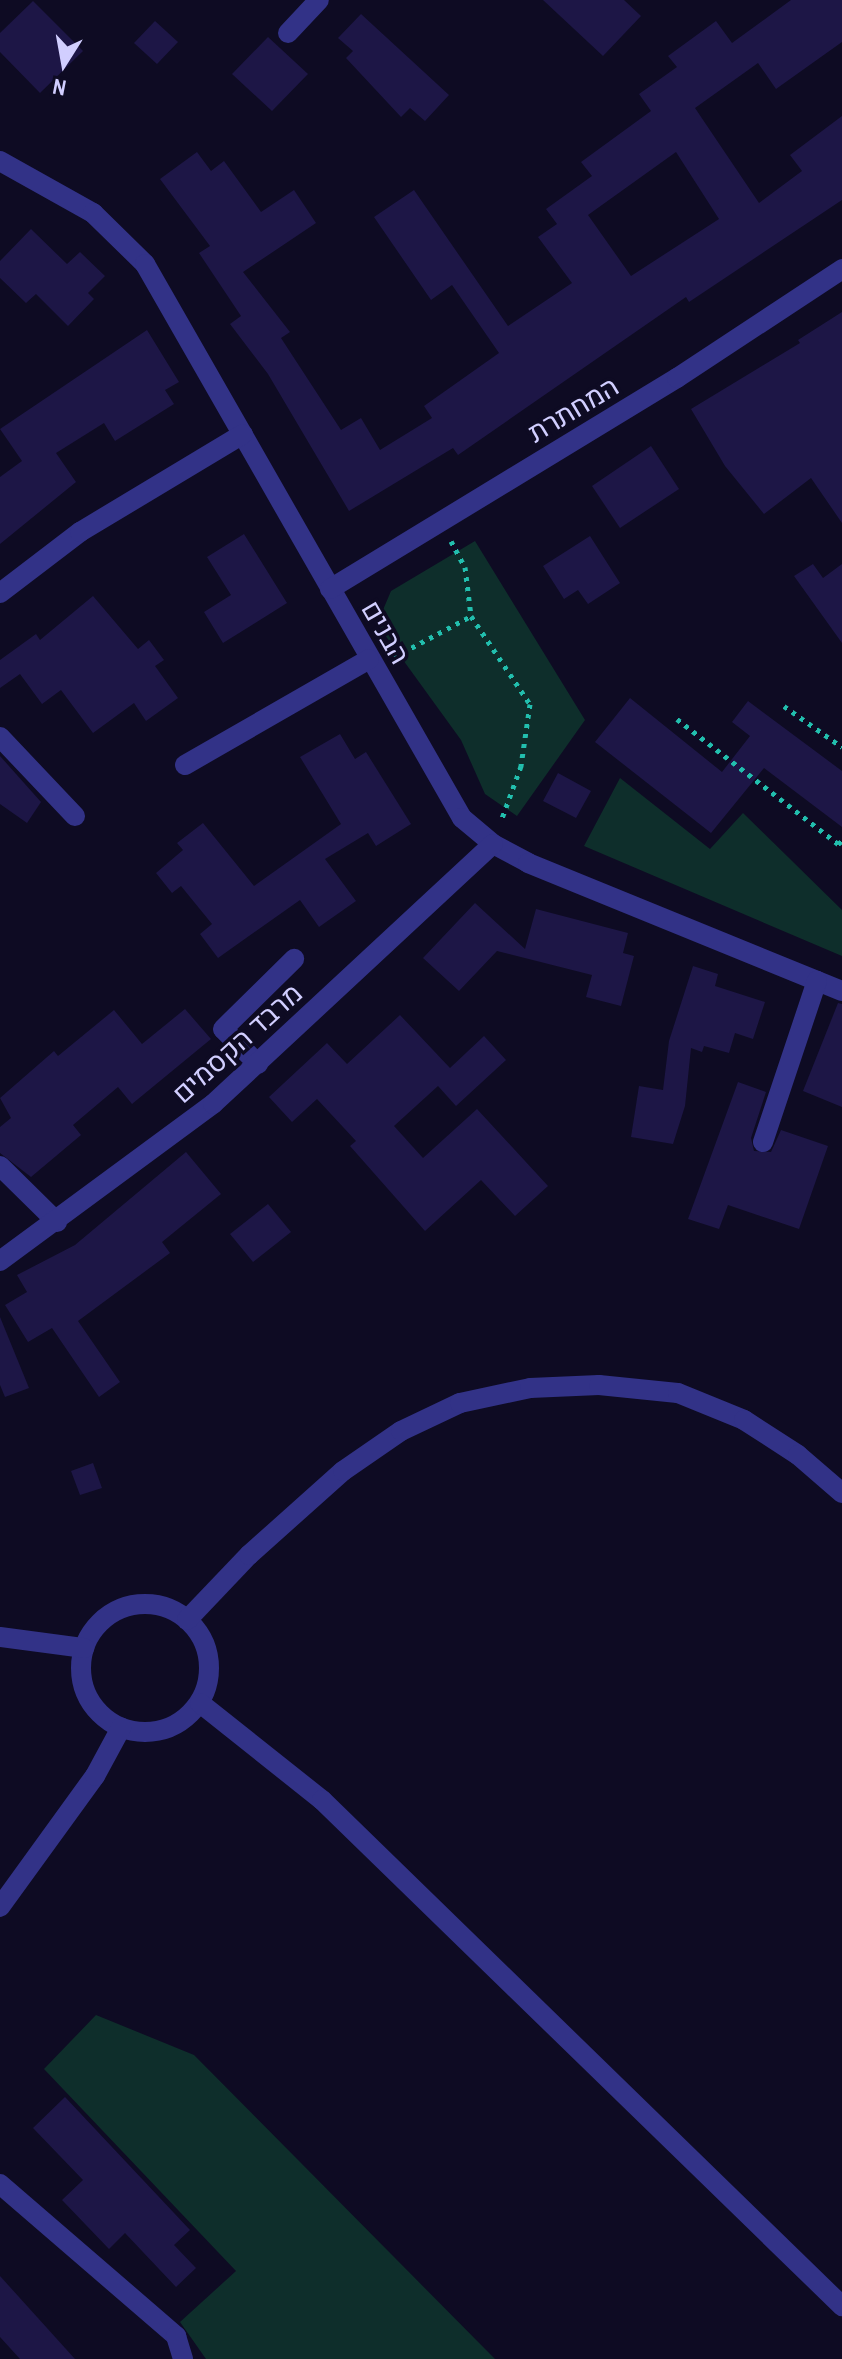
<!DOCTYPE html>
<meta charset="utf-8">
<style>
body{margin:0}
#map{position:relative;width:842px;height:2359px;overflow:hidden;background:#0e0b23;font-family:"Archivo Narrow",Heebo,sans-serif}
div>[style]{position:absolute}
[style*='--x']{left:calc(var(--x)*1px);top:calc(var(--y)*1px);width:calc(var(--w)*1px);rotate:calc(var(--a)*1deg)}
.green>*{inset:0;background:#0e2e2b}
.building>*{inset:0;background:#1d1646}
.path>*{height:5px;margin-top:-2.5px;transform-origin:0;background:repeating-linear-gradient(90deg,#22bfae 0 4px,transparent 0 10px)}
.minor>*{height:20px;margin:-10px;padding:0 10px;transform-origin:10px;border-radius:10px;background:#323287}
.minor>.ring{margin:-10px;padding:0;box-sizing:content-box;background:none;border:20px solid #323287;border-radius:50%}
span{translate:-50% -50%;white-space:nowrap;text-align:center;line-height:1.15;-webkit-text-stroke:7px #0e0b23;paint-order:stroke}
.street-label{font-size:28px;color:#d1ceff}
.north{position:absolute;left:24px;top:24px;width:80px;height:80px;-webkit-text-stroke:6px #0e0b23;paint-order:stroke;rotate:191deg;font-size:22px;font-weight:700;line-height:32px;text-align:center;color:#d1ceff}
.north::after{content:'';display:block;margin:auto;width:28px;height:36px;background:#d1ceff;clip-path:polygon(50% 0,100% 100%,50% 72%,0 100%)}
</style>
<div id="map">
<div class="green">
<div style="clip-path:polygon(475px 541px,585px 720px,517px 816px,485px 794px,461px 740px,377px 624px,391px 591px)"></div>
<div style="clip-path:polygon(620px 778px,710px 849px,743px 813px,842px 910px,842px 956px,584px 846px)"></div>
<div style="clip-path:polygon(96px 2015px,194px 2055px,495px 2359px,206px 2359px,180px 2322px,236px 2271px,44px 2069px)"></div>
</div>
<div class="building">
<div style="clip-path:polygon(543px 0,624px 0,641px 16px,603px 56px)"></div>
<div style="clip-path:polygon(evenodd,791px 0,842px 0,842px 42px,776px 89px,758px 63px,695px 108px,759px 203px,802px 171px,790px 155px,842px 116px,842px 200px,689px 302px,686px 297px,458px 455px,453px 448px,349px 511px,268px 374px,230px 324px,241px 316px,199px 253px,210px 246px,160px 179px,197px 152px,211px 171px,224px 161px,261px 212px,294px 190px,316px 223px,243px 272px,290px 332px,281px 338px,341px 430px,361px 418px,380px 450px,432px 418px,424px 406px,499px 353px,452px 285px,431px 300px,374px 217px,414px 190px,508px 326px,572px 283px,538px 237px,557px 224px,546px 209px,592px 176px,581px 162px,651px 111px,639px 94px,677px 67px,668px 56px,716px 21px,732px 43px,791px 0,676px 152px,719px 219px,631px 276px,588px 215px,676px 152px)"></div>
<div style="clip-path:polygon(33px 1px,83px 51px,40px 93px,0 52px,0 33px)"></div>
<div style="clip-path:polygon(361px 14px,449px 95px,425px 121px,410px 108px,401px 117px,346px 58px,353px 51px,338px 38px)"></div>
<div style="clip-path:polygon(155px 21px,178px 42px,157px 64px,134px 43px)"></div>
<div style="clip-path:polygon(268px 37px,308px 74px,272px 111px,232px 74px)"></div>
<div style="clip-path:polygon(31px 229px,67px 264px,80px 252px,105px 276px,88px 293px,94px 299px,68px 326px,36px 294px,26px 303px,0 278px,0 261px)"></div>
<div style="clip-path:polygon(842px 312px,842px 523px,811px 478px,764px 514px,725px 466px,691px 409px,800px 343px,798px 340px)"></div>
<div style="clip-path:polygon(147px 330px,179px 382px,165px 390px,174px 404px,115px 441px,104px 423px,56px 453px,76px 482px,0 544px,0 477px,22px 461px,0 429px)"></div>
<div style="clip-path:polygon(651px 446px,679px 489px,620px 528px,592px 486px)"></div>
<div style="clip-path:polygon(244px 534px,287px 603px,223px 643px,204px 612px,231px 595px,207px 557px)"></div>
<div style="clip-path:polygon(590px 536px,620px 583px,588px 604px,578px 590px,564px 599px,543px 566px)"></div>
<div style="clip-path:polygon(813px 564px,823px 578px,842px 564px,842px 643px,794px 576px)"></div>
<div style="clip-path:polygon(93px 596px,138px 649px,149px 640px,164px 660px,155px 666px,178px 698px,146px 721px,134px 703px,93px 733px,61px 690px,42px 704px,20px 674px,0 688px,0 660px,36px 634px,40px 640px)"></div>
<div style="clip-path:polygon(630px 698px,722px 772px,750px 736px,732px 722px,748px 701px,842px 771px,842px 827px,764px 768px,711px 833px,595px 742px)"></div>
<div style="clip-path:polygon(340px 734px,355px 759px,366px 752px,411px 824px,376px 846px,368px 833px,325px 859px,356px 901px,319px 927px,300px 900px,218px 958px,200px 934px,212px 924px,181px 886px,172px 893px,156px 873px,183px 850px,177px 843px,203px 823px,254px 886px,341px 824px,300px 757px)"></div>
<div style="clip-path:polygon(0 756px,41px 802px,27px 823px,0 804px)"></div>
<div style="clip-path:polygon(558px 773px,591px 791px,576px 818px,543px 801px)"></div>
<div style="clip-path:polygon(475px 903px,525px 949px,536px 909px,628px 933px,623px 953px,634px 956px,621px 1006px,586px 997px,592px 975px,497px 951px,459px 991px,423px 958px)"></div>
<div style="clip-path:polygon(693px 966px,718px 974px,715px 986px,765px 1002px,753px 1039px,735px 1033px,729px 1053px,704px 1046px,702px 1052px,691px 1048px,685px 1106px,673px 1144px,631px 1137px,639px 1086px,663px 1090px,669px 1041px)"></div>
<div style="clip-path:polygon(838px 1003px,842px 1004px,842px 1107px,803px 1091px)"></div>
<div style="clip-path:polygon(185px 1009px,211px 1039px,132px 1104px,118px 1087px,73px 1125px,81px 1135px,31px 1177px,0 1153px,0 1127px,11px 1118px,0 1098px,54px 1051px,58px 1056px,114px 1010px,142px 1044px)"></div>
<div style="clip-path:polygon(400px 1015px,450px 1068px,484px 1036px,506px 1060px,456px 1106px,438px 1086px,394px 1126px,423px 1158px,477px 1109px,548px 1186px,515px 1216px,481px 1180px,425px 1231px,350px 1146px,356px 1141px,317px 1099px,292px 1122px,269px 1097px,327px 1043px,347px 1064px)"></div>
<div style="clip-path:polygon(738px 1082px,766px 1092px,751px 1138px,754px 1151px,771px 1152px,781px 1130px,828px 1146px,799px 1229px,728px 1205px,719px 1229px,688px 1219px)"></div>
<div style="clip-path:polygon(186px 1152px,221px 1194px,162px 1242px,170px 1253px,78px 1321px,120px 1382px,99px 1397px,52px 1328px,28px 1342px,5px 1305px,27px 1292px,17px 1275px,75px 1245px)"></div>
<div style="clip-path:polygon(268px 1204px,291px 1232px,253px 1262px,230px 1234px)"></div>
<div style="clip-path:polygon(0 1317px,29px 1388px,5px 1397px,0 1385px)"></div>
<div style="clip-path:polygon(93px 1463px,102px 1488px,80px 1495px,71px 1471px)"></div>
<div style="clip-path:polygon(65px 2097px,190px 2230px,174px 2245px,196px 2268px,176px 2287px,125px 2233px,109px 2249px,62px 2200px,83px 2180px,33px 2128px)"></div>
<div style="clip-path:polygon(0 2276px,75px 2359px,20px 2359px,0 2337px)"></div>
</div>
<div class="path">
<div style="--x:451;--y:541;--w:30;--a:62"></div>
<div style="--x:465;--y:567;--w:49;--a:83"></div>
<div style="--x:471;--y:616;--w:106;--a:56.2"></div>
<div style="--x:530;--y:704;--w:63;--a:98.3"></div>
<div style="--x:521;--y:766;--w:59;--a:110"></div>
<div style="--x:394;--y:657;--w:87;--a:-28"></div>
<div style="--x:784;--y:706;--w:71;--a:35.3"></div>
<div style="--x:677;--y:719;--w:204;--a:37.8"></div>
<div style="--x:838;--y:844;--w:5;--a:-37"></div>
</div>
<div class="minor">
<div style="--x:288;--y:33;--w:45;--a:-46.8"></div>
<div style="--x:0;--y:161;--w:107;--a:29.2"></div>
<div style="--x:93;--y:213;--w:73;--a:44.4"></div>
<div style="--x:145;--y:264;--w:638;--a:60.22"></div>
<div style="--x:462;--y:818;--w:40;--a:40"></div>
<div style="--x:493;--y:844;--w:40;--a:28"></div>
<div style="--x:528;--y:863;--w:339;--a:22.2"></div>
<div style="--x:330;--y:589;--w:406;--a:-31.3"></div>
<div style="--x:677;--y:378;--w:198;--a:-33.4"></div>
<div style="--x:0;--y:593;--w:101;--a:-37.3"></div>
<div style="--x:80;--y:532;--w:190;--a:-31"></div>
<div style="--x:0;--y:737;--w:109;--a:46.5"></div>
<div style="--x:185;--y:765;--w:212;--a:-29.9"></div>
<div style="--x:258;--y:1064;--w:49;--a:-135"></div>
<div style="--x:223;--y:1029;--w:100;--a:-44.6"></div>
<div style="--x:763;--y:1142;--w:170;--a:-71.5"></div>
<div style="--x:0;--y:1166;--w:80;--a:44.5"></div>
<div style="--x:0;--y:1261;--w:265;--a:-36.4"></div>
<div style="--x:213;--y:1104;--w:382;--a:-42.9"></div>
<div class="ring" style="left:81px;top:1604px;width:108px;height:108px"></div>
<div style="--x:187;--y:1620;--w:90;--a:-46.4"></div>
<div style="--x:249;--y:1555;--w:126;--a:-41.8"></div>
<div style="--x:343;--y:1471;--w:70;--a:-34.6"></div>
<div style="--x:401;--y:1431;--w:65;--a:-25.4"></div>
<div style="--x:460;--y:1403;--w:72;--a:-12.1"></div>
<div style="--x:530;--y:1388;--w:69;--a:-2.5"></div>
<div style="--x:599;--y:1385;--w:79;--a:5.8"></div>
<div style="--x:678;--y:1393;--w:71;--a:22.2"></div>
<div style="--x:744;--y:1420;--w:64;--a:32.9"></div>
<div style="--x:798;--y:1455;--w:58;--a:40.8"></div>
<div style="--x:0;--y:1637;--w:85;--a:7.5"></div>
<div style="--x:200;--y:1703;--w:156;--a:38.5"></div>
<div style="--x:322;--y:1800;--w:726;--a:44.22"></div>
<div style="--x:0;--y:1907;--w:162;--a:-54.1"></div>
<div style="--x:95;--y:1776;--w:55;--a:-61.6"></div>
<div style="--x:0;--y:2184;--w:233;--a:40.8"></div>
<div style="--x:176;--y:2336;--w:24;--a:73"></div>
</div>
<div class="street-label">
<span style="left:573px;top:409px;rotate:-31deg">המחתרת</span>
<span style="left:386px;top:632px;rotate:60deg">הבנים</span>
<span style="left:237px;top:1043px;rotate:-42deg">מרבד הקסמים</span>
</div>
<div class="north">N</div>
</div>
